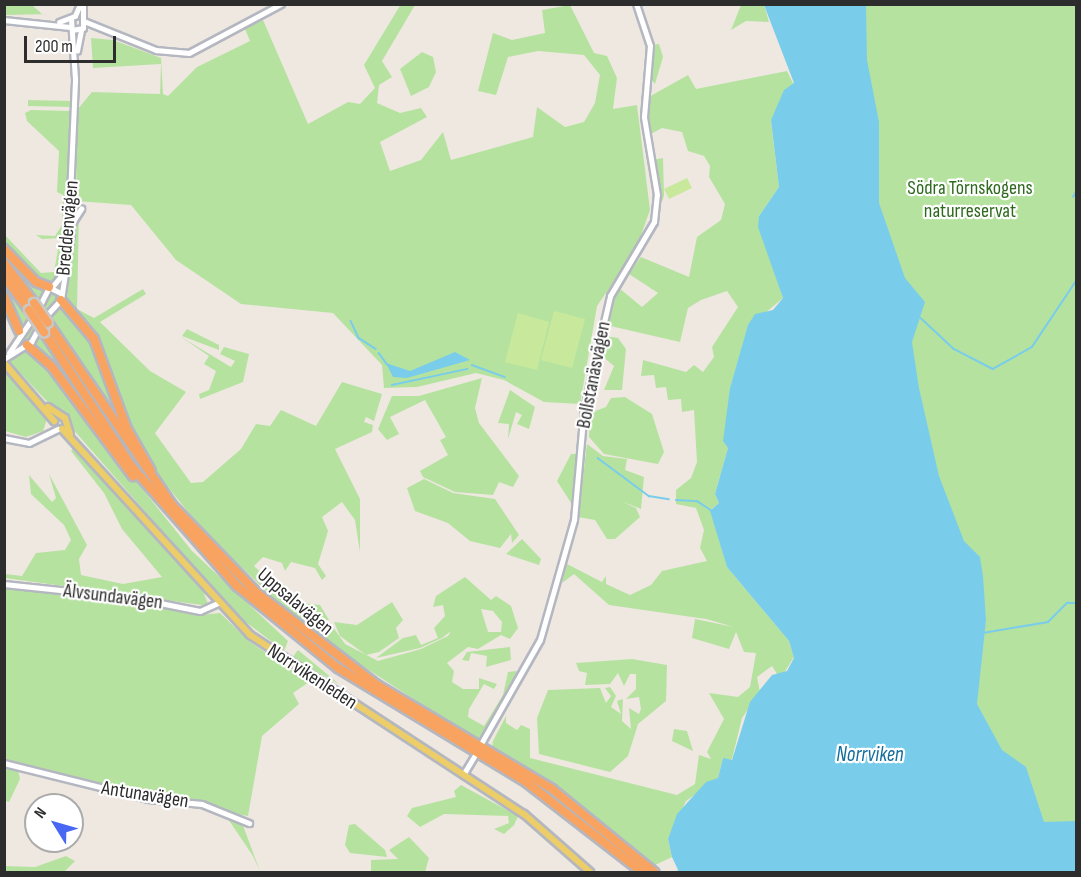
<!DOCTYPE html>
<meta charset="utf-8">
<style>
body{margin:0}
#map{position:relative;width:1081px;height:877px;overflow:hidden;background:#eee8e1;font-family:"Sofia Sans Condensed",sans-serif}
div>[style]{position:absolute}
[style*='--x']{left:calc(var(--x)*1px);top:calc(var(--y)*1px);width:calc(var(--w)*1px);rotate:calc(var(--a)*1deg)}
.green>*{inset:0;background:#b6e2a0}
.pitch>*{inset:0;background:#c8e99c}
.water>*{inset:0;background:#79cdeb}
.stream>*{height:1.5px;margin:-0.75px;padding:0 0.75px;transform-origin:0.75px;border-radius:0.75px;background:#79cdeb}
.canal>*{height:3px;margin:-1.5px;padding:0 1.5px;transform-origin:1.5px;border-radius:1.5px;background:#79cdeb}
.roads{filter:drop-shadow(2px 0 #b4b7c0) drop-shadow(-2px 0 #b4b7c0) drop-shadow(0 2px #b4b7c0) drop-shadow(0 -2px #b4b7c0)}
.minor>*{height:4.5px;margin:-2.25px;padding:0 2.25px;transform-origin:2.25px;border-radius:2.25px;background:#fff}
.major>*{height:6px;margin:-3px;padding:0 3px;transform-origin:3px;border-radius:3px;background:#eccd67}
.highway>*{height:8px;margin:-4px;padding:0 4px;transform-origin:4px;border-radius:4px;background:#f9a361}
.bridges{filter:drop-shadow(2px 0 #c8c8c8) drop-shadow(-2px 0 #c8c8c8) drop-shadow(0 2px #c8c8c8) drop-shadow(0 -2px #c8c8c8)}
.highway-bridge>*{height:8px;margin:-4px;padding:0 4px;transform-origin:4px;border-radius:4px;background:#f9a361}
span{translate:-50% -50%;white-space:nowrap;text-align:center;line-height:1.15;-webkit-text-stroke:4.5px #fff;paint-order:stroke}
.park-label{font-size:20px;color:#2e6a1e}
.street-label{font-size:20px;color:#2d2d2d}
.water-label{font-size:21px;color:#136d9c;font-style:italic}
.frame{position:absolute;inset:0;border:6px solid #2d2d2d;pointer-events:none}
.north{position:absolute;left:24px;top:793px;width:60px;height:60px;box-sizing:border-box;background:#fff;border:2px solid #ababab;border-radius:50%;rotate:307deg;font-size:16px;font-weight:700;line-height:24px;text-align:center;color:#2d2d2d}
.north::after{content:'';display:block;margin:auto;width:21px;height:27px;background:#4868f4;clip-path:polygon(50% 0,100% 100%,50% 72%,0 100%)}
.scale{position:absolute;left:24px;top:36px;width:92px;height:27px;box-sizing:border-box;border:3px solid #2d2d2d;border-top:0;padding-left:8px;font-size:18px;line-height:21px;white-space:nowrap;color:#2d2d2d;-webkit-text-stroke:4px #fff;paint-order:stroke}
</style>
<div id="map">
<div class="green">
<div style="clip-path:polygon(5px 4px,32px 5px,42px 14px,52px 14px,5px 15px)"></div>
<div style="clip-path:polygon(401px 4px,415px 5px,382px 61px,392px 77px,379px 85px,377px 103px,400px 113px,421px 108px,427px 117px,380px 142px,390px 171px,421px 160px,443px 132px,451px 160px,533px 137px,537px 107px,565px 127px,584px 122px,595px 103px,600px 75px,584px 55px,538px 51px,508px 57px,496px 95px,478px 91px,493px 33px,512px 40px,545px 33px,542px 10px,570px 5px,594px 53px,607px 56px,617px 78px,613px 109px,637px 105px,650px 210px,636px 249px,597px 306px,580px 404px,544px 402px,504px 380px,476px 373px,417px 387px,384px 388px,382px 365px,333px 313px,241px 304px,176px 260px,131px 205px,76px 201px,77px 110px,92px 92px,160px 94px,161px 64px,93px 68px,91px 38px,113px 40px,161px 58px,163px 94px,168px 96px,197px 67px,250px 41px,245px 29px,263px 20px,308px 124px,348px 102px,360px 104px,375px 88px,364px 65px)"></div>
<div style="clip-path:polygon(741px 5px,764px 5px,769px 22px,746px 21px,731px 30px)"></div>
<div style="clip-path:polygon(866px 5px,1076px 5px,1076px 844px,1036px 843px,967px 729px,986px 620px,969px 609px,864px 214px)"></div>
<div style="clip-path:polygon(659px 44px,663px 57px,655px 84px,651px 79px,653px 45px)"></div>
<div style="clip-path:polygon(422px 52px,433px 57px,436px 72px,429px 87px,411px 96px,400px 69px)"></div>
<div style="clip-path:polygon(787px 71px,794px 85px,771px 120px,779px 187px,759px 216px,783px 298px,748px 327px,731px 385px,728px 448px,715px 494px,719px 503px,711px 510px,727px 567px,789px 641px,794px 657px,784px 673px,777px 674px,772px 666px,757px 677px,760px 692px,742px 718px,732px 759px,727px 763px,723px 758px,718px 778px,686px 801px,668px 839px,672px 857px,653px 866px,562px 791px,492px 748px,493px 741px,506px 716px,506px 723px,517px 730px,521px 725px,530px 729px,530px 758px,677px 795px,695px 784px,699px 755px,711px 759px,707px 752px,724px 719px,709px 693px,738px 697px,750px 687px,756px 653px,744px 652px,736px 632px,729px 649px,692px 638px,695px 619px,734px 627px,706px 619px,609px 605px,574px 574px,562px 583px,567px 564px,602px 582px,606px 576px,606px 584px,630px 595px,651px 585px,662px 571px,707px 561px,700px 548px,704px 530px,696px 508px,676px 504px,676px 490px,691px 478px,697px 462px,694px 410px,682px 412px,681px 399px,668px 400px,666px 387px,656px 388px,654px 375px,641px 376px,643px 360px,686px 372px,694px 365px,703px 372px,714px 357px,712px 347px,738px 307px,727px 291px,701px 300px,688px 308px,680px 342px,606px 325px,619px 288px,642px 307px,658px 293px,629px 274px,641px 257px,689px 277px,697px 237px,721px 220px,725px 204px,709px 177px,710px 166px,704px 156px,688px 151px,682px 132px,662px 128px,651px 134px,647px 98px,688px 75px,696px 89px)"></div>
<div style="clip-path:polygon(28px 100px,72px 101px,72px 107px,28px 106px)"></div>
<div style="clip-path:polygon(31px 110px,71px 111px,68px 223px,61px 238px,42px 239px,36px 235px,55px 236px,62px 225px,63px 195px,57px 192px,59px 151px,27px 121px,25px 113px)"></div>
<div style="clip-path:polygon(663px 158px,664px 196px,662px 202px,653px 160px)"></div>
<div style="clip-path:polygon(79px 212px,77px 309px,94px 318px,143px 289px,146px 294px,100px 322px,150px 371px,186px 392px,155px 433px,191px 483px,203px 482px,241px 449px,256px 424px,270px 426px,281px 410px,316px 426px,342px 382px,382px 394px,374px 421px,366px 417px,364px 422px,373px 425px,372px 432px,335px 449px,360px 499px,360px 552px,355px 520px,342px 502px,322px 517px,328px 531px,318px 564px,326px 576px,322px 580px,315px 568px,291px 562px,285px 571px,282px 563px,263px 557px,254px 566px,292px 602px,320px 605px,329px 620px,315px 620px,308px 629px,291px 615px,201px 528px,155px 471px,128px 422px,100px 347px,65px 300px)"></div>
<div style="clip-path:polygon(4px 234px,41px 273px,54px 272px,59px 244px,63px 257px,58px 279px,42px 283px,5px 246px)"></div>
<div style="clip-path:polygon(5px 252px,44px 288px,38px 301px,5px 256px)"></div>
<div style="clip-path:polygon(4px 283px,29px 318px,20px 326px,5px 292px)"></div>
<div style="clip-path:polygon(52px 290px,59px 299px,29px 342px,23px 341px)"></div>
<div style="clip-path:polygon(61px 304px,89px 336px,125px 430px,47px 316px)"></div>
<div style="clip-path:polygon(187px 329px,219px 345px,219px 350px,182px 336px)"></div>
<div style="clip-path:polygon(39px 333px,122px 460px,53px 365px,32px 345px)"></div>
<div style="clip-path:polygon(606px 336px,618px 338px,626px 349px,622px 390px,604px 390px,614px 366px,603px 357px)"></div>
<div style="clip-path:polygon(181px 337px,231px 367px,235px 361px,220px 354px,224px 347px,249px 354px,243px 382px,200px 399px,199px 394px,209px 390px,216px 371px,204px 364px,209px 356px)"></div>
<div style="clip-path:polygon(24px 352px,41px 362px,192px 551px,288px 641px,284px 651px,235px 614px,71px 427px,69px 417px,56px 411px,8px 360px)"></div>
<div style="clip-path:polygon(4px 369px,47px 419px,43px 431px,26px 437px,5px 431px)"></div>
<div style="clip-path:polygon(482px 378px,475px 408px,479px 423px,519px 476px,513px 487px,499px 482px,493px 495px,455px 492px,423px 477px,420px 471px,448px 455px,440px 440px,446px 437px,425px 400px,390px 417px,399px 434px,387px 440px,378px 429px,392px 396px,419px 396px)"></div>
<div style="clip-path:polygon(510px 390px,535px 407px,529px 429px,517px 424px,522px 415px,516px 412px,508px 439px,509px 424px,498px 423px)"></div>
<div style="clip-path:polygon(625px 397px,652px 414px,664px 452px,658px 464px,604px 454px,589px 437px,590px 413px,606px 407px,611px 398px)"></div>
<div style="clip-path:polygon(587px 444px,603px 456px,627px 459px,625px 470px,644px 477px,641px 509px,621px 501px,636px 508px,640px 517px,615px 539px,607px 539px,595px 520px,578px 517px)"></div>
<div style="clip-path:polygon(74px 447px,203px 591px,209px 606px,5px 578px,5px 574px,22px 576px,36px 553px,65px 550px,71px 540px,64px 525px,31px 494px,29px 475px,52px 502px,56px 498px,49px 474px,87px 545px,79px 559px,81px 575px,123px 584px,162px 577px,122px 529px,104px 493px,71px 451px)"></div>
<div style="clip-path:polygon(571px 454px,578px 454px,573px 506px,557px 481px)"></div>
<div style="clip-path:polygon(424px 479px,453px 493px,495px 499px,519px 535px,512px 543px,511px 534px,500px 548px,470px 541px,448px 523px,415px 511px,407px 488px)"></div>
<div style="clip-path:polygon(522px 539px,541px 559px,539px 565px,506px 554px)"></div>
<div style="clip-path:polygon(evenodd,465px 577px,491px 600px,496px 596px,511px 606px,518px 628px,510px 639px,501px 635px,478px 649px,468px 647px,447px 663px,454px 671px,452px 682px,463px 689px,479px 689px,479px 678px,497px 684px,494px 689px,484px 684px,469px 709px,468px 717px,484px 726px,503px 695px,508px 672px,517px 671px,480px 742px,310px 632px,317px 623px,330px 623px,345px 644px,378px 661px,421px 649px,448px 636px,451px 631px,442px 638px,420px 648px,376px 658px,403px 638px,416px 635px,421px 645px,438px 638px,434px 628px,445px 616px,443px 605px,433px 607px,436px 596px,465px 577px,481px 609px,493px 611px,502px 622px,501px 632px,488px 632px,481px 609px)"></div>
<div style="clip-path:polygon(5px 587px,152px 602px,200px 615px,220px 613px,250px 642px,309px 682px,293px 693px,299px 704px,262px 736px,248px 816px,78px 783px,5px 761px)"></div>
<div style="clip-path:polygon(392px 602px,403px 620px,396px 628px,399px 638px,379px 652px,366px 655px,340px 636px,334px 622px,357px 625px)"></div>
<div style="clip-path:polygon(510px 647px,511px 660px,486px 667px,487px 656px,471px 653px,469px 661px,462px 660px,467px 652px)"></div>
<div style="clip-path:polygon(298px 650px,339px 684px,292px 658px)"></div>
<div style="clip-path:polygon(632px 659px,667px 665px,666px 701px,638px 724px,628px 756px,610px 772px,539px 754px,537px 718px,548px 690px,600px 688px,606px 703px,611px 696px,605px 688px,610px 687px,616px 696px,611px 707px,621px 714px,617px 701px,623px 699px,622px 721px,631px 729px,629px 708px,639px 714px,641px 709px,639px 697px,626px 699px,636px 689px,636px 674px,630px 674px,624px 686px,618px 673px,610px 684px,585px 685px,587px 673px,579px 671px,576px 663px)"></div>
<div style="clip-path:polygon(674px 729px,687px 731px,693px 751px,672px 741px)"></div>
<div style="clip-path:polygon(5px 766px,18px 770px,20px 779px,9px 802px,5px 801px)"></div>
<div style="clip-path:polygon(461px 785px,518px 816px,514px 825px,504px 834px,494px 829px,509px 823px,508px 816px,444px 814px,420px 827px,407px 816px,412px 808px,456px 797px,454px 791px)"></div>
<div style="clip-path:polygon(226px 816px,242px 823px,260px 871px,253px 856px)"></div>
<div style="clip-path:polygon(355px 824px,385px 850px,387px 857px,350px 853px,345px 845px,349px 825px)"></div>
<div style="clip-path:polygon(409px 837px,429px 858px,425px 872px,371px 872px,371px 860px,398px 859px,389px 850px)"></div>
<div style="clip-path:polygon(66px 856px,75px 861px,64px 872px,5px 872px,5px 866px,35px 867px)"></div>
</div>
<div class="pitch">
<div style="clip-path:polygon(687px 178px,692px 188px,669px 199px,664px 189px)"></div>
<div style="clip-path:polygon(554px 311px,585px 319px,572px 368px,541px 360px)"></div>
<div style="clip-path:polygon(518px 313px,549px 322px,537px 370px,505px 362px)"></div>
</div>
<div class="water">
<div style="clip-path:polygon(764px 5px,866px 5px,867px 60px,879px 122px,879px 203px,905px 278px,925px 302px,912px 342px,919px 388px,939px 476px,964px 541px,980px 557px,983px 576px,986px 620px,977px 704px,1002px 750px,1026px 767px,1044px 822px,1076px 821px,1076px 872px,679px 872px,672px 857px,668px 839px,677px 814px,706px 782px,718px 778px,723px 758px,732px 760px,750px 702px,772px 675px,787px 671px,794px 658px,789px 641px,727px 567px,710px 511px,719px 503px,715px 494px,728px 448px,723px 441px,730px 388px,748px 325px,755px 314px,773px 310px,783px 298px,758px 227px,759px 216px,779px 187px,771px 120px,784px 90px,794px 83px)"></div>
<div style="clip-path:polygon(455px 352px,470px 360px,407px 378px,393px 377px,386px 363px,410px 371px)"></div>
</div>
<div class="stream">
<div style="--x:1073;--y:197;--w:6;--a:-59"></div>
<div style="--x:921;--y:318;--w:45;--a:43.2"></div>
<div style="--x:954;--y:349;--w:44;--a:27.1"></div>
<div style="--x:993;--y:369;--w:45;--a:-29.4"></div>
<div style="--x:1032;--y:347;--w:79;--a:-56.3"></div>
<div style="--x:351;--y:321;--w:19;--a:65"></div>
<div style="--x:359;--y:338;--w:20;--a:33"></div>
<div style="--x:379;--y:353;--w:14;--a:54"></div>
<div style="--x:472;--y:365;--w:35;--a:20"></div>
<div style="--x:392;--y:385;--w:77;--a:-12"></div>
<div style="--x:598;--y:458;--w:64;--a:36.7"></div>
<div style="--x:649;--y:496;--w:20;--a:9"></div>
<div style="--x:676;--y:500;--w:21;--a:3"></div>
<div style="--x:697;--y:501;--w:17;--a:33"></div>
<div style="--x:983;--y:633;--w:66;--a:-9.6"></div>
<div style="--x:1048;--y:622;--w:27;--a:-45"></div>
<div style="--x:1067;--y:603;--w:9;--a:0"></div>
</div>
<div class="canal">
<div style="--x:676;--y:872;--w:3;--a:-18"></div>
</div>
<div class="roads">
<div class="minor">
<div style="--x:4;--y:20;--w:66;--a:6.1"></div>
<div style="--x:84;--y:21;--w:78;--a:21.9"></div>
<div style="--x:156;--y:50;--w:33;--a:5"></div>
<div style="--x:189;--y:53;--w:104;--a:-28"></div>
<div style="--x:59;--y:22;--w:17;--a:-21"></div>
<div style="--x:75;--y:16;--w:13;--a:-67"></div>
<div style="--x:72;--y:30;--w:11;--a:-10"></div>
<div style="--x:83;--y:28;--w:24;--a:-90"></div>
<div style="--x:77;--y:51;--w:21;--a:-79"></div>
<div style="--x:72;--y:223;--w:17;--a:-57"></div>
<div style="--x:52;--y:287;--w:16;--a:-50"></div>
<div style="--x:62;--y:275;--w:35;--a:-80"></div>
<div style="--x:68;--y:241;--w:162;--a:-87.5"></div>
<div style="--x:75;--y:79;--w:60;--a:-93.8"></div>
<div style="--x:38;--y:309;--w:25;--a:-63"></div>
<div style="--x:49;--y:287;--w:13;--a:27"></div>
<div style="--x:44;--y:318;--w:25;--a:-47"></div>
<div style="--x:61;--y:300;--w:68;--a:-81.5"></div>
<div style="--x:9;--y:353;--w:45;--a:-56"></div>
<div style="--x:4;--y:359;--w:32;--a:-32"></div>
<div style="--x:31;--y:342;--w:18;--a:-61"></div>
<div style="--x:4;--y:438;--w:25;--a:11"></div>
<div style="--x:29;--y:443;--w:32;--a:-26"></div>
<div style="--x:4;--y:584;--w:132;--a:6.1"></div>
<div style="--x:135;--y:598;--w:66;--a:11.3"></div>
<div style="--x:200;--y:611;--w:20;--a:-24"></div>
<div style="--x:482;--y:742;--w:117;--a:-60.4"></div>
<div style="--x:540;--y:640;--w:125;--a:-74.2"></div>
<div style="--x:574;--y:520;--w:111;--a:-84.9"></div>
<div style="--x:584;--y:409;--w:116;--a:-77"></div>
<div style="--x:610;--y:296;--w:86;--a:-59.3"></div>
<div style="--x:654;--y:222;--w:27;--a:-84"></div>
<div style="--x:657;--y:195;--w:79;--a:-99.5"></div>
<div style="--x:644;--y:117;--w:71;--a:-85.2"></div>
<div style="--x:650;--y:46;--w:44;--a:-108.4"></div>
<div style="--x:4;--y:763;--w:148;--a:14"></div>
<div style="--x:148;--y:799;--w:54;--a:5.3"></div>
<div style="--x:202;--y:804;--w:51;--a:22"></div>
<div style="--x:463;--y:775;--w:21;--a:-59"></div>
</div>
<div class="major">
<div style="--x:4;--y:363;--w:77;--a:49.2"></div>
<div style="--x:48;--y:407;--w:20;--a:33"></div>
<div style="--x:65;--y:418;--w:17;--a:73"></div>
<div style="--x:62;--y:429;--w:279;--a:47.6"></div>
<div style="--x:250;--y:635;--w:327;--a:33.2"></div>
<div style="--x:524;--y:814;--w:88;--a:41.3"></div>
</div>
<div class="highway">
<div style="--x:4;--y:249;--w:46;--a:45.9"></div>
<div style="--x:36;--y:282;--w:14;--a:21"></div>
<div style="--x:4;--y:263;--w:50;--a:53.1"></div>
<div style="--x:4;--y:276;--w:42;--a:53.7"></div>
<div style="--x:4;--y:297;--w:37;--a:66"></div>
<div style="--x:61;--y:300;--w:51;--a:49.8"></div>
<div style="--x:94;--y:339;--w:96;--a:69.9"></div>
<div style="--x:127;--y:429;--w:48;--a:60.3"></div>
<div style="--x:48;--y:323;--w:220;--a:55.7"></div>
<div style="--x:172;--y:505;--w:124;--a:46"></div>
<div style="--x:258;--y:594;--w:150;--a:37.4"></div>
<div style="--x:377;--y:685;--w:204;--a:30.7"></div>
<div style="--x:552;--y:789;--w:132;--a:39.1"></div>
<div style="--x:44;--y:332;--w:161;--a:56.9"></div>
<div style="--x:132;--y:467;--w:159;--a:48.6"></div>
<div style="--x:237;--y:586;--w:130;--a:39.1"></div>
<div style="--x:338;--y:668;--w:220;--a:31.2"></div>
<div style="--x:526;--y:782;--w:147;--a:37.8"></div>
<div style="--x:27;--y:345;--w:33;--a:41"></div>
<div style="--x:52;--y:367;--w:136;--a:53.4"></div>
</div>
</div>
<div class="bridges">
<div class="highway-bridge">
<div style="--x:34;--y:303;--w:24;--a:55"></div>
<div style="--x:29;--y:310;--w:27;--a:56"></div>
</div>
</div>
<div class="park-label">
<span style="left:970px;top:200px">Södra Törnskogens<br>naturreservat</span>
</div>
<div class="street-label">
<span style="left:68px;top:228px;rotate:-85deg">Breddenvägen</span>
<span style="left:594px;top:375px;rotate:-79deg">Bollstanäsvägen</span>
<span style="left:113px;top:597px;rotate:7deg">Älvsundavägen</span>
<span style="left:295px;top:602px;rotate:40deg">Uppsalavägen</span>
<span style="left:312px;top:677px;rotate:33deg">Norrvikenleden</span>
<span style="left:145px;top:795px;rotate:9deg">Antunavägen</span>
</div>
<div class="water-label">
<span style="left:870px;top:755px">Norrviken</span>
</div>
<div class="frame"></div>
<div class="north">N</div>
<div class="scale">200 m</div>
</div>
